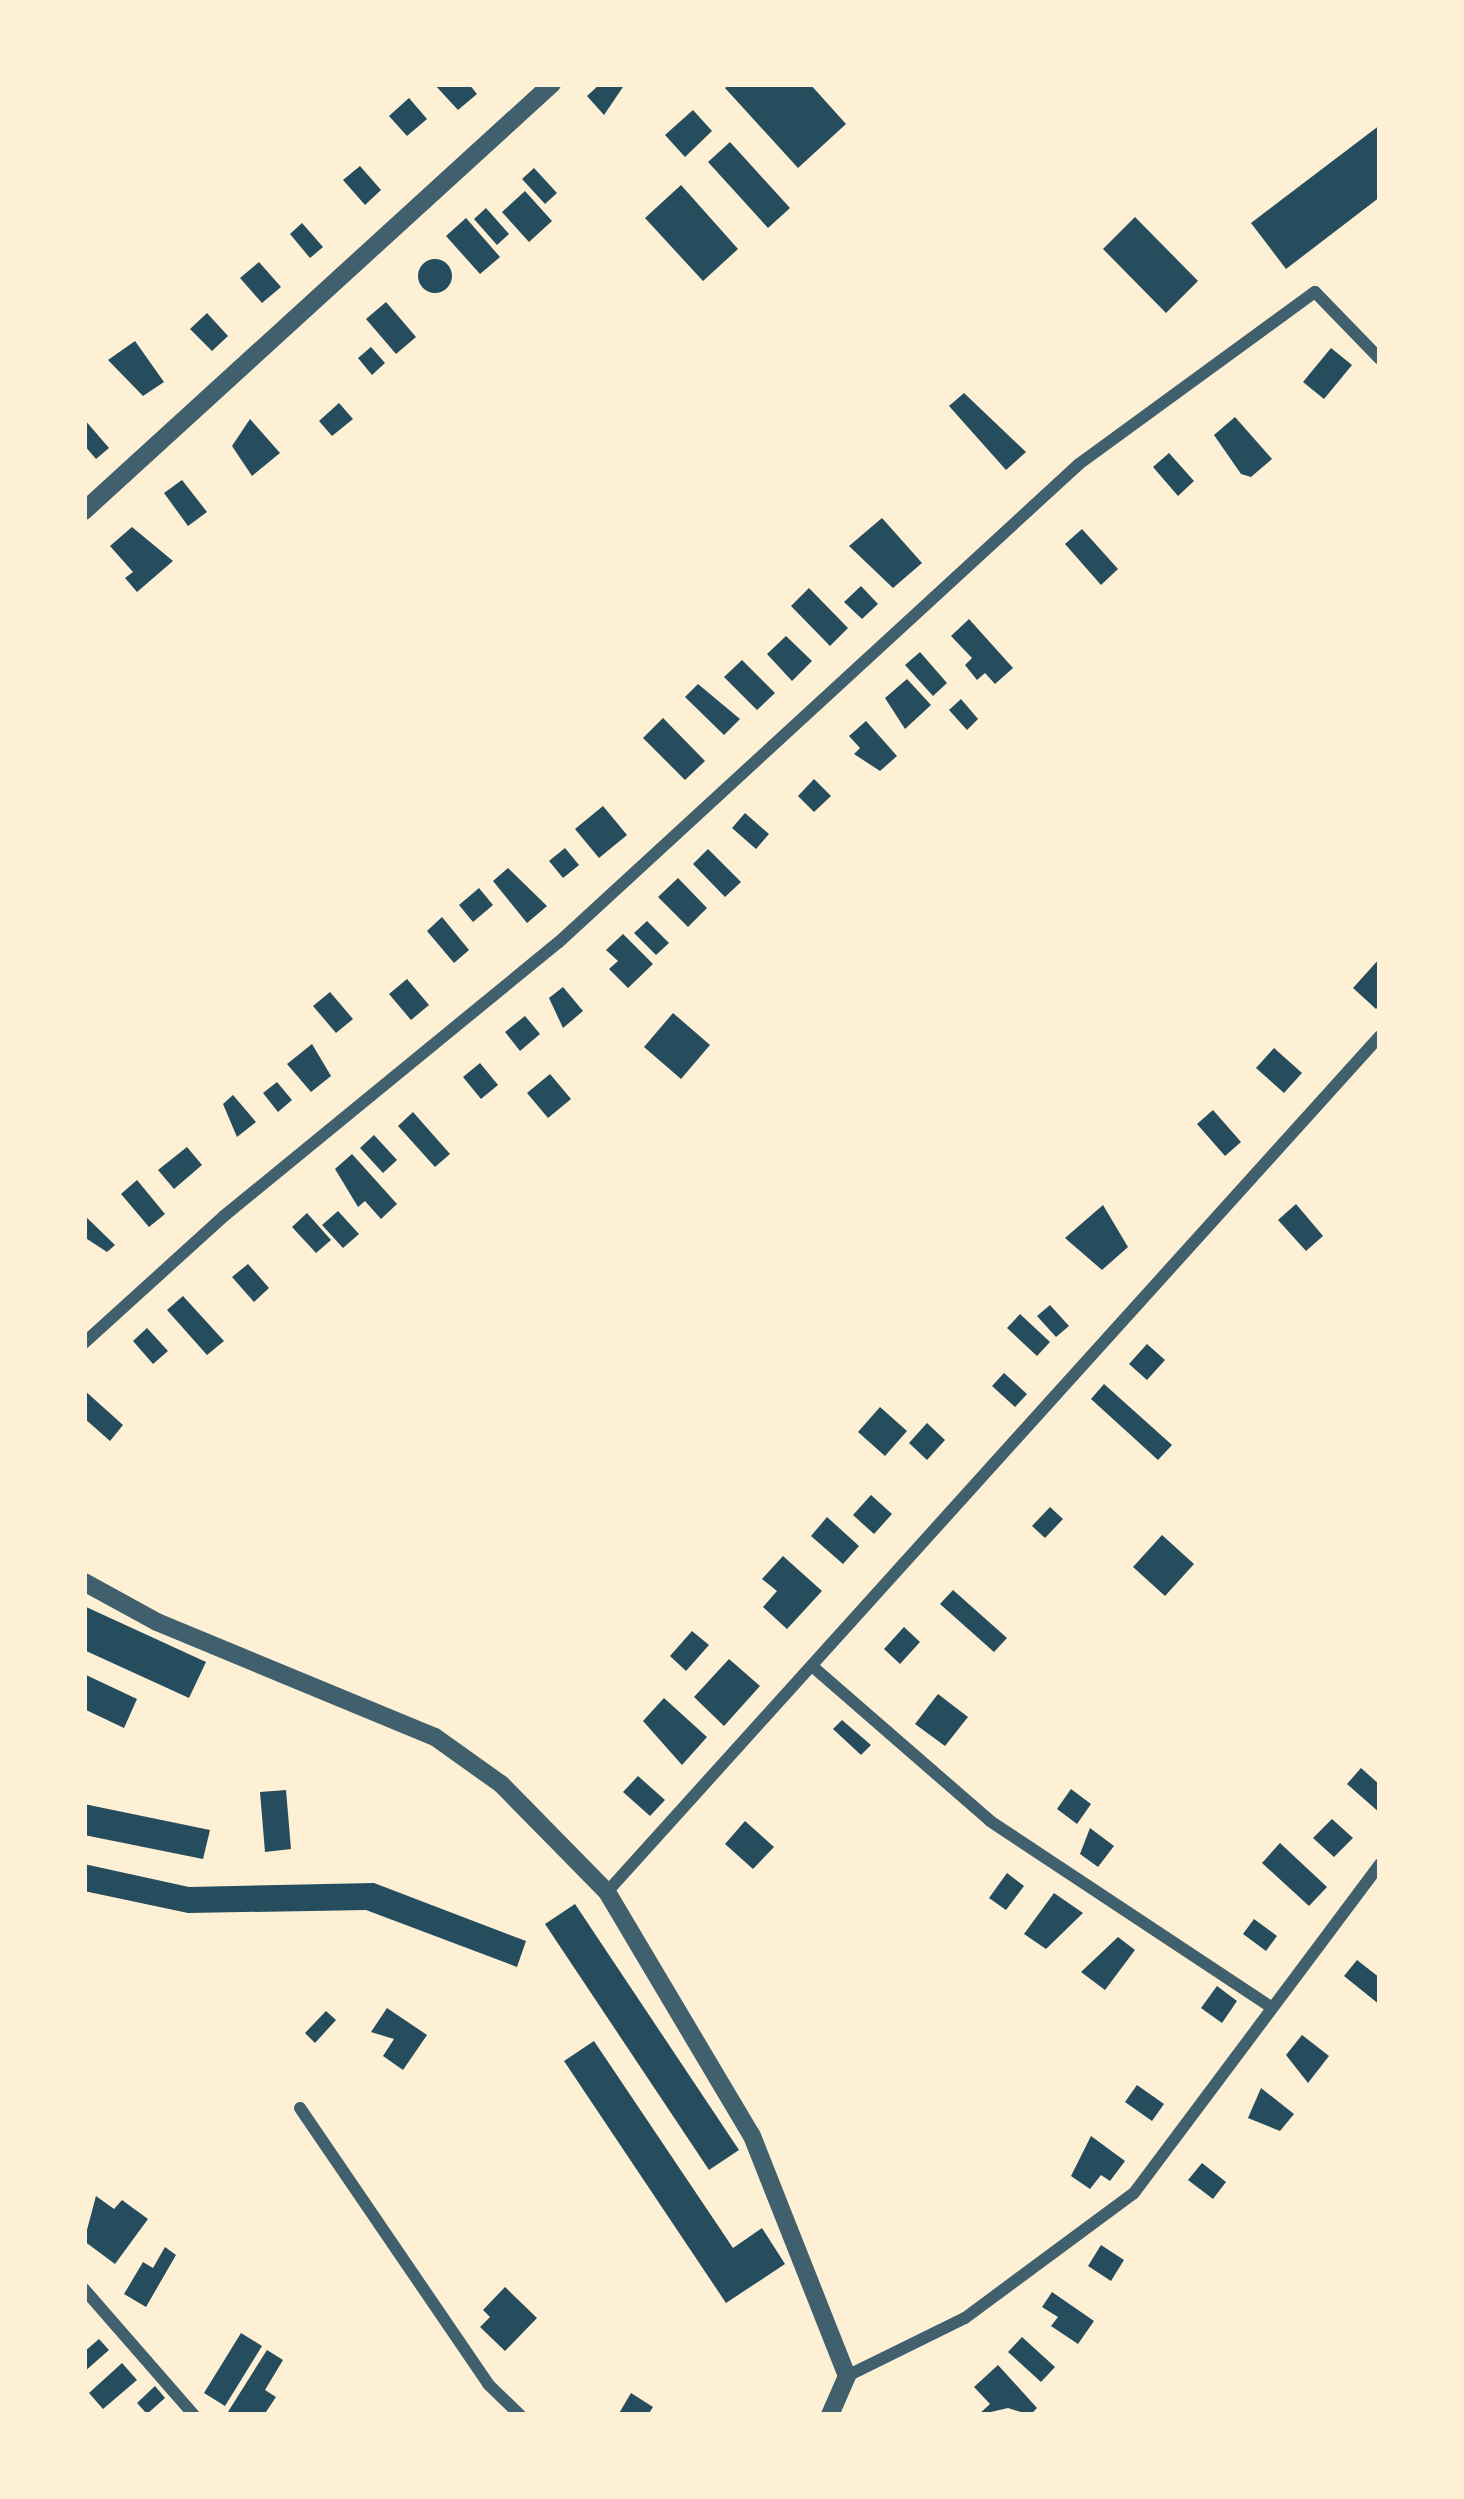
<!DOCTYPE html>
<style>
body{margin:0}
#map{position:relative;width:1464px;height:2499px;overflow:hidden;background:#fdf0d5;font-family:"Source Serif 4",serif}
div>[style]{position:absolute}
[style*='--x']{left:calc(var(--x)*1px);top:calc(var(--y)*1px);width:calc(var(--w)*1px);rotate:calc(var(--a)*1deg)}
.building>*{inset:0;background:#264d5e}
.round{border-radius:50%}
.minor>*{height:12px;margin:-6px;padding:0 6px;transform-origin:6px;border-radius:6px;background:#3f606c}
.tertiary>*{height:18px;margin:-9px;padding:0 9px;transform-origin:9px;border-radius:9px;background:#3f606c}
span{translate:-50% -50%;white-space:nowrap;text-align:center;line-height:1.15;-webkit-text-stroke:9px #fdf0d5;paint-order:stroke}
.frame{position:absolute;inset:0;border:87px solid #fdf0d5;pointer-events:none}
</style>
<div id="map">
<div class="building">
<div style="clip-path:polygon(434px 84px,469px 84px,477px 94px,458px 110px)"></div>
<div style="clip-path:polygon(600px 84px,625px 84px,604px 115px,587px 96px)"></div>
<div style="clip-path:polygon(730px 84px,810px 84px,846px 124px,798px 168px,725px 88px)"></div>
<div style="clip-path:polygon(409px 98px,427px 119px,407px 136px,389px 116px)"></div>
<div style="clip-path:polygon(693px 110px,712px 131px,685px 157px,665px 135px)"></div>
<div style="clip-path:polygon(1380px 125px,1380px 197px,1286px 269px,1251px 223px)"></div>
<div style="clip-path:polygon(730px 142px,790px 208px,768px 228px,708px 162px)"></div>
<div style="clip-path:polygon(360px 166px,381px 190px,365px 205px,343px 180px)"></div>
<div style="clip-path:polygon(534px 168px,557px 193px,545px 204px,522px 179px)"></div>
<div style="clip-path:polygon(681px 185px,738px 249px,703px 281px,645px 218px)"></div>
<div style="clip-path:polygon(525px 191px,552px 221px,529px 242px,502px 212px)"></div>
<div style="clip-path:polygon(486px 208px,509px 234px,497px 245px,474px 219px)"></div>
<div style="clip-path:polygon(1135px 217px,1198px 281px,1166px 313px,1103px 249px)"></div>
<div style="clip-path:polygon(466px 218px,500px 257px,480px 274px,446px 236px)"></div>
<div style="clip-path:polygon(302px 223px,323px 247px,310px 258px,290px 234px)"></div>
<div class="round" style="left:418px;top:259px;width:34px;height:34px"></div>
<div style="clip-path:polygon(259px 262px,281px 287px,262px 303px,240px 278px)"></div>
<div style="clip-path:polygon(386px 302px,416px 337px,396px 354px,366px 319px)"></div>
<div style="clip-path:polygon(207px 313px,228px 336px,212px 351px,190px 329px)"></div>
<div style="clip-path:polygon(135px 341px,164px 382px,143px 396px,108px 360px)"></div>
<div style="clip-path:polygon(371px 347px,385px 363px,372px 375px,358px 358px)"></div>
<div style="clip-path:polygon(1331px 348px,1352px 365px,1324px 399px,1303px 382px)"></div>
<div style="clip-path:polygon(964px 393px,1026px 452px,1006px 470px,949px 406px)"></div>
<div style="clip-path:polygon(339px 403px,353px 419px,332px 436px,319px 421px)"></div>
<div style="clip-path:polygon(1235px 417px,1272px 459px,1251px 477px,1241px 474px,1214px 435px)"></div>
<div style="clip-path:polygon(84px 419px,109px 448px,96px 459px,84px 445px)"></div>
<div style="clip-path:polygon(250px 419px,280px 453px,252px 476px,232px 446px)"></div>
<div style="clip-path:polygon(1169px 453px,1194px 481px,1178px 496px,1153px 467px)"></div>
<div style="clip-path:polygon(182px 480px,207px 512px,188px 526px,164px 493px)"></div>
<div style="clip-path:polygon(882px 518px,922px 563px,893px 588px,849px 546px)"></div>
<div style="clip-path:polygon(132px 527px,173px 561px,137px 592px,125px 578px,133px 572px,110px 546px)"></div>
<div style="clip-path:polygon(1082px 529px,1118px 569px,1101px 585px,1065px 544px)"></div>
<div style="clip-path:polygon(861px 586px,878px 604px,862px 619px,844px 602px)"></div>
<div style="clip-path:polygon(809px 588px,848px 628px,830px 646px,791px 606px)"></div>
<div style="clip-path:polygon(969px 619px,1013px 668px,995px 684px,985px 673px,977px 680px,965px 665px,972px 658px,951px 636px)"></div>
<div style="clip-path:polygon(786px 636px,812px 661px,792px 681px,767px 654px)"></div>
<div style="clip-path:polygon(920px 652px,947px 683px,933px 696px,905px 665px)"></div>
<div style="clip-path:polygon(742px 660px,775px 693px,757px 710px,724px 677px)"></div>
<div style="clip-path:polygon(907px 679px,931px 705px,905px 729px,885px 698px)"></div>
<div style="clip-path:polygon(698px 684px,740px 719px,724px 735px,685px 697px)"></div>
<div style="clip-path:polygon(961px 699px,978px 719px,967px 730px,949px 710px)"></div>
<div style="clip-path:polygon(663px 718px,705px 761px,685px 780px,643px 738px)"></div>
<div style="clip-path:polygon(866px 721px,897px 756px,880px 771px,854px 754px,860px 748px,849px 736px)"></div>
<div style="clip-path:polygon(814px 779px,831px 796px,814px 812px,798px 796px)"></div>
<div style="clip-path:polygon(603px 806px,627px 835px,599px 858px,575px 829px)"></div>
<div style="clip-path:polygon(745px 813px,769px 834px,756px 849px,732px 828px)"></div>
<div style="clip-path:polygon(565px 848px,579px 865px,563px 878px,549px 861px)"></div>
<div style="clip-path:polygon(708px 849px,741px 882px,725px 897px,693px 864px)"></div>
<div style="clip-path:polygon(508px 868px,547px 906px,527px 923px,493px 881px)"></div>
<div style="clip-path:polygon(678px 878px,707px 908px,688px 927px,658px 897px)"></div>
<div style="clip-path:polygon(479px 888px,493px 905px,473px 922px,459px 905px)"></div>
<div style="clip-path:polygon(442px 917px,469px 950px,454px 963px,427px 931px)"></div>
<div style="clip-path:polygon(647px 921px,669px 943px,656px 955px,634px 933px)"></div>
<div style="clip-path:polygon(623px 934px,653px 964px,628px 988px,609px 969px,618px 961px,606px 950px)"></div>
<div style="clip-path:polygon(1380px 958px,1380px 1005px,1376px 1009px,1353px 988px)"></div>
<div style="clip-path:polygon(407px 979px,429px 1005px,411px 1020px,389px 994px)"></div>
<div style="clip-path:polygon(563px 987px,583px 1011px,563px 1028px,549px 998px)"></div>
<div style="clip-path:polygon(330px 992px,353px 1019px,336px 1033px,313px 1006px)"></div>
<div style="clip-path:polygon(673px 1013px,710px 1045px,681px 1079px,644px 1047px)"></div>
<div style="clip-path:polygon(525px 1016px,540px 1034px,520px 1051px,505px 1032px)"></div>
<div style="clip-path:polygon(312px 1044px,331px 1076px,311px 1092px,287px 1064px)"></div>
<div style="clip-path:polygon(1274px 1048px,1302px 1073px,1284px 1093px,1256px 1068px)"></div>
<div style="clip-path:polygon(480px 1063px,498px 1085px,481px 1099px,463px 1077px)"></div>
<div style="clip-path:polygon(550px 1074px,571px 1099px,548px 1118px,527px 1093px)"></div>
<div style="clip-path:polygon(277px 1082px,292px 1100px,278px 1112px,263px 1093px)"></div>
<div style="clip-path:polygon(233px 1095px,256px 1122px,237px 1137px,223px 1104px)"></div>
<div style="clip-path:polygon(1213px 1110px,1241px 1142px,1225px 1156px,1197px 1124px)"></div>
<div style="clip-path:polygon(413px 1112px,450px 1154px,435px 1167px,398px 1126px)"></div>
<div style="clip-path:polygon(374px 1135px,397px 1160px,383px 1173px,360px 1148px)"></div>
<div style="clip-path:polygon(187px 1147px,202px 1165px,174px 1189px,158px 1170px)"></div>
<div style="clip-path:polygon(352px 1154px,397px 1204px,381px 1219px,365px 1201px,358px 1207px,335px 1169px)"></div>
<div style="clip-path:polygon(137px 1180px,165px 1214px,149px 1227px,121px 1194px)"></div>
<div style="clip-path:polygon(1296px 1204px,1323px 1236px,1306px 1251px,1278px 1220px)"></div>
<div style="clip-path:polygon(1103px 1205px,1128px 1247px,1102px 1270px,1065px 1238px)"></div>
<div style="clip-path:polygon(338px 1211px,359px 1234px,343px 1248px,322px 1225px)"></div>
<div style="clip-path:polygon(307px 1213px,331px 1240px,316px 1253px,292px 1227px)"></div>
<div style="clip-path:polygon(84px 1215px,115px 1245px,107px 1252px,84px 1237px)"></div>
<div style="clip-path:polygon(248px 1264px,269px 1288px,254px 1302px,232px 1277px)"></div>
<div style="clip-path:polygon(183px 1296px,224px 1341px,207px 1355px,167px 1310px)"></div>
<div style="clip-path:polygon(1050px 1305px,1069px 1326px,1056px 1337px,1037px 1316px)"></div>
<div style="clip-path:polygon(1020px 1314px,1050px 1342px,1037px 1356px,1007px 1328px)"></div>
<div style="clip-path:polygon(147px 1328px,168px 1351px,153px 1364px,133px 1341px)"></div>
<div style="clip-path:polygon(1147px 1344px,1165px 1360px,1147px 1380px,1129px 1364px)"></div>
<div style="clip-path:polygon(1004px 1373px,1027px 1394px,1015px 1407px,992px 1386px)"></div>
<div style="clip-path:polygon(1104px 1384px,1172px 1445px,1158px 1460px,1091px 1399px)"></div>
<div style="clip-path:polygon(84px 1390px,123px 1425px,110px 1441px,84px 1418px)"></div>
<div style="clip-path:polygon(880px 1407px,907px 1431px,885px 1456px,858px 1432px)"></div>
<div style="clip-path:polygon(927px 1423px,945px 1440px,927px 1460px,909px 1443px)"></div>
<div style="clip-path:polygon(871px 1495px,892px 1514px,874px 1534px,853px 1515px)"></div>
<div style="clip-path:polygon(1050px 1507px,1063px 1519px,1045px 1538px,1032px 1526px)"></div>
<div style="clip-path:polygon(827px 1517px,859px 1546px,843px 1564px,811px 1536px)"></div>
<div style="clip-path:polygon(1162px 1535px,1194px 1564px,1165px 1596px,1133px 1567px)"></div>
<div style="clip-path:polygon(783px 1556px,822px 1591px,787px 1629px,763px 1607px,777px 1591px,762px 1579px)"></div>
<div style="clip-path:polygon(953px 1590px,1007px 1638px,994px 1652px,940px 1604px)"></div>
<div style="clip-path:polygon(84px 1606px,206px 1662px,189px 1698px,84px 1650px)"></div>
<div style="clip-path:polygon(904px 1627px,920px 1642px,900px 1664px,884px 1649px)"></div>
<div style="clip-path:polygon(692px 1631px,709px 1645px,686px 1671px,670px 1656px)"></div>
<div style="clip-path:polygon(729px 1659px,760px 1686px,724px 1726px,694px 1697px)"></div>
<div style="clip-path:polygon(84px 1674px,137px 1699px,124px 1728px,84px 1709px)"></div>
<div style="clip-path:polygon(938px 1694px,968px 1717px,945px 1746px,915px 1724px)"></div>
<div style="clip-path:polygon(664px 1698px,707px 1737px,682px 1765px,643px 1721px)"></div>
<div style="clip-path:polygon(842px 1720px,871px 1745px,861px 1755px,833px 1729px)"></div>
<div style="clip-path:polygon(1361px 1768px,1380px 1785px,1380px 1813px,1347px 1784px)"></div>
<div style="clip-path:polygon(638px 1776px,665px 1800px,650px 1816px,623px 1792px)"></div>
<div style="clip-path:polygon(1071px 1789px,1091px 1804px,1077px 1824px,1057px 1809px)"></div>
<div style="clip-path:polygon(286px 1790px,291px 1849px,265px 1852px,260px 1792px)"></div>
<div style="clip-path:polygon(84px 1804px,210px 1830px,203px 1859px,84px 1835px)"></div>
<div style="clip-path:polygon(1332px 1819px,1353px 1838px,1334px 1857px,1313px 1838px)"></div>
<div style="clip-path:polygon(745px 1821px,774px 1847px,753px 1869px,725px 1844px)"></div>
<div style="clip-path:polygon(1090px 1828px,1114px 1846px,1098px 1867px,1080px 1854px)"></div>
<div style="clip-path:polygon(1280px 1843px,1327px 1887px,1309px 1906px,1262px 1863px)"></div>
<div style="clip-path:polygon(84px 1864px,189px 1887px,374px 1883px,526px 1941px,517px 1967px,366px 1910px,188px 1913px,84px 1891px)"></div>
<div style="clip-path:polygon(1007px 1873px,1024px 1886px,1006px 1910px,989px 1898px)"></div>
<div style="clip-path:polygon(1054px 1893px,1083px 1913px,1046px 1949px,1024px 1934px)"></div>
<div style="clip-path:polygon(575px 1904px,739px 2150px,709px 2170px,545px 1924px)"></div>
<div style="clip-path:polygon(1254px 1919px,1277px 1936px,1266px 1951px,1243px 1934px)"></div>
<div style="clip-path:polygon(1118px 1937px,1135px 1950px,1105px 1990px,1081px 1972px)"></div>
<div style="clip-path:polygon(1357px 1960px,1380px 1978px,1380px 2005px,1344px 1976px)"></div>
<div style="clip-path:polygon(1217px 1986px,1237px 2001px,1222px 2023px,1201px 2008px)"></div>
<div style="clip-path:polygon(387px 2008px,427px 2035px,403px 2070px,383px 2056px,394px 2039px,371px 2032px)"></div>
<div style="clip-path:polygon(326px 2011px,336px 2020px,315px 2043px,305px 2033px)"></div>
<div style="clip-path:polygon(1302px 2035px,1329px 2056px,1308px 2083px,1286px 2055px)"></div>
<div style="clip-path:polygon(594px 2041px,733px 2248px,762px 2228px,785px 2264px,726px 2303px,564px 2061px)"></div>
<div style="clip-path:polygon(1137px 2085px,1164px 2104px,1152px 2121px,1125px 2102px)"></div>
<div style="clip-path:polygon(1261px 2088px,1294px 2114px,1280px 2131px,1248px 2118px)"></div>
<div style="clip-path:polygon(1091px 2136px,1125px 2161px,1110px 2181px,1101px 2175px,1090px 2189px,1071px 2176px)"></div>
<div style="clip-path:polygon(1202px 2163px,1226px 2182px,1213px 2199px,1188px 2180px)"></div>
<div style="clip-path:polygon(96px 2196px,114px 2209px,122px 2200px,148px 2219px,115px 2264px,84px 2241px)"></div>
<div style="clip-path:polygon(1101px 2245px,1124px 2260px,1111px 2281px,1088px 2266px)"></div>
<div style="clip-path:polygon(165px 2247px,176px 2255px,146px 2307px,124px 2294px,143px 2262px,153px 2268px)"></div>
<div style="clip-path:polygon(505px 2287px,537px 2318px,505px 2351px,480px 2327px,490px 2317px,483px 2310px)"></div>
<div style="clip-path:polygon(1052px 2292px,1094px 2321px,1078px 2344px,1051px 2326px,1058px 2317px,1042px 2307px)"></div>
<div style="clip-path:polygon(241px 2333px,262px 2346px,225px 2406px,204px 2393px)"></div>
<div style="clip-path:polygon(1022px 2337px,1055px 2367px,1041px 2382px,1008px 2352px)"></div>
<div style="clip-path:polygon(99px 2339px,109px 2350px,84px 2372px,84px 2352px)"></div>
<div style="clip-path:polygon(267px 2350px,283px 2360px,265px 2390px,276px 2397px,264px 2415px,226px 2415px)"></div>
<div style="clip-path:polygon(122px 2363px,137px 2380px,103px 2409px,89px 2393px)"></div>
<div style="clip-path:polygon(998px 2365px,1037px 2408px,1030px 2415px,1008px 2408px,978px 2415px,990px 2404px,974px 2387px)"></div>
<div style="clip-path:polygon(155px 2386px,165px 2398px,147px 2414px,137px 2403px)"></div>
<div style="clip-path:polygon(631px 2393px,653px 2407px,648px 2415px,618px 2415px)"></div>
</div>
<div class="minor">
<div style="--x:84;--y:1343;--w:189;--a:-42.2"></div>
<div style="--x:224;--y:1216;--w:433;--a:-39.3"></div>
<div style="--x:559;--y:942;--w:706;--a:-42.59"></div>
<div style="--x:1079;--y:464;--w:292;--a:-36.1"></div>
<div style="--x:1315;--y:292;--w:93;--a:45.9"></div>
<div style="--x:812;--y:1666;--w:236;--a:41"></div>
<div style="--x:990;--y:1821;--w:337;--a:33.5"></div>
<div style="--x:607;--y:1892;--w:1153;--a:-47.92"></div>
<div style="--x:300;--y:2108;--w:334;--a:55.7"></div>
<div style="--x:488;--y:2384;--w:45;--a:44.1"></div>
<div style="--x:84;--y:2289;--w:167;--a:48.9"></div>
<div style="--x:847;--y:2376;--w:131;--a:-26.2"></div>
<div style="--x:965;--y:2318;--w:210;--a:-36.5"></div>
<div style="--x:1134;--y:2193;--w:411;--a:-53.2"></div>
</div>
<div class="tertiary">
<div style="--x:84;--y:511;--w:634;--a:-42.38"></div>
<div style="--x:84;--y:1582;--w:83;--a:28.7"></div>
<div style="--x:157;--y:1622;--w:301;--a:22.5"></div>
<div style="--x:435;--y:1737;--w:81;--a:35.5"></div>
<div style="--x:501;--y:1784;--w:151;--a:45.5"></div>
<div style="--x:607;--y:1892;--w:284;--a:59.3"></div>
<div style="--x:752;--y:2136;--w:258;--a:68.4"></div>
<div style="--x:847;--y:2376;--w:43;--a:113.6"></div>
</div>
<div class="frame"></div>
</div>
